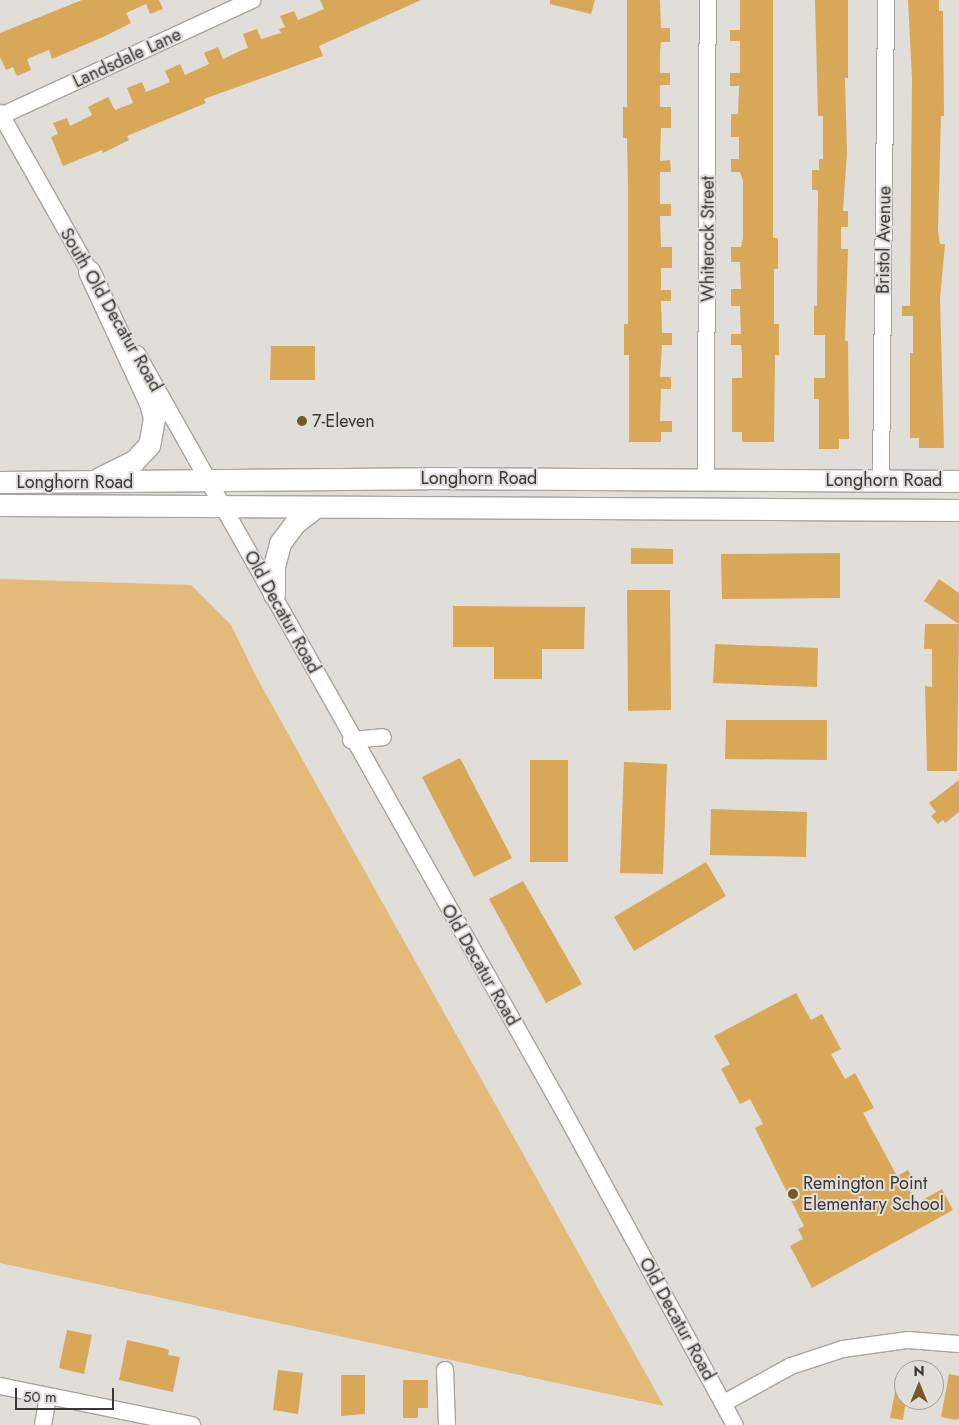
<!DOCTYPE html>
<style>
body{margin:0}
#map{position:relative;width:959px;height:1425px;overflow:hidden;background:#e1deda;font-family:Jost,sans-serif}
div>[style]{position:absolute}
[style*='--x']{left:calc(var(--x)*1px);top:calc(var(--y)*1px);width:calc(var(--w)*1px);rotate:calc(var(--a)*1deg)}
.green>*{inset:0;background:#e3ba79}
.building>*{inset:0;background:#d8a757}
.roads{filter:drop-shadow(1px 0 #a7a4a0) drop-shadow(-1px 0 #a7a4a0) drop-shadow(0 1px #a7a4a0) drop-shadow(0 -1px #a7a4a0)}
.minor>*{height:16px;margin:-8px;padding:0 8px;transform-origin:8px;border-radius:8px;background:#fff}
.major>*{height:21px;margin:-10.5px;padding:0 10.5px;transform-origin:10.5px;border-radius:10.5px;background:#fff}
.dots>*{width:14px;height:14px;translate:-50% -50%;box-sizing:border-box;border:2px solid #e1deda;border-radius:50%}
span{translate:-50% -50%;white-space:nowrap;text-align:center;line-height:1.15;-webkit-text-stroke:4px #e1deda;paint-order:stroke}
.street-label{font-size:18px;color:#3a3837}
.poi-label{font-size:18px;color:#3a3837}
.left{translate:0 -50%;text-align:left}
.north{position:absolute;left:894px;top:1360px;width:50px;height:50px;box-sizing:border-box;background:#e1deda;border:1px solid #9e9c99;border-radius:50%;rotate:0deg;font-size:14px;font-weight:700;line-height:20px;text-align:center;color:#3a3837}
.north::after{content:'';display:block;margin:auto;width:18px;height:22px;background:#73582a;clip-path:polygon(50% 0,100% 100%,50% 72%,0 100%)}
.scale{position:absolute;left:15px;top:1388px;width:99px;height:22px;box-sizing:border-box;border:2px solid #3a3837;border-top:0;padding-left:6px;font-size:15px;line-height:18px;white-space:nowrap;color:#3a3837;-webkit-text-stroke:4px #e1deda;paint-order:stroke}
</style>
<div id="map">
<div class="green">
<div style="clip-path:polygon(0 579px,191px 585px,231px 625px,258px 680px,664px 1406px,0 1263px)"></div>
</div>
<div class="building">
<div style="clip-path:polygon(82px 0,159px 0,163px 9px,150px 14px,146px 4px,126px 13px,131px 23px,103px 37px,52px 59px,49px 50px,27px 59px,31px 70px,17px 76px,13px 67px,6px 70px,0 57px,0 33px)"></div>
<div style="clip-path:polygon(320px 0,421px 0,319px 46px,323px 56px,204px 99px,206px 103px,127px 136px,129px 140px,103px 153px,102px 150px,63px 166px,51px 137px,58px 134px,53px 123px,67px 118px,70px 126px,92px 115px,88px 107px,108px 97px,115px 110px,133px 103px,127px 88px,142px 82px,146px 92px,170px 82px,165px 71px,180px 64px,185px 75px,209px 64px,204px 53px,218px 47px,223px 59px,242px 50px,248px 48px,243px 34px,257px 29px,261px 39px,281px 33px,279px 29px,285px 27px,280px 16px,294px 11px,298px 20px,324px 9px)"></div>
<div style="clip-path:polygon(550px 0,595px 0,591px 14px,550px 4px)"></div>
<div style="clip-path:polygon(627px 0,660px 0,661px 28px,670px 28px,670px 42px,661px 42px,660px 51px,660px 73px,670px 73px,670px 85px,660px 85px,660px 107px,671px 107px,671px 128px,661px 128px,660px 161px,670px 160px,671px 172px,660px 172px,660px 204px,671px 204px,671px 216px,660px 216px,661px 247px,672px 247px,672px 268px,661px 268px,661px 290px,671px 290px,671px 301px,661px 301px,662px 333px,672px 333px,672px 345px,662px 345px,660px 377px,671px 377px,671px 389px,661px 389px,660px 421px,672px 421px,672px 432px,661px 432px,661px 442px,629px 442px,629px 355px,624px 355px,624px 324px,628px 324px,628px 188px,627px 138px,623px 138px,623px 107px,627px 107px)"></div>
<div style="clip-path:polygon(740px 0,773px 0,773px 238px,778px 238px,778px 269px,774px 269px,774px 324px,779px 324px,779px 355px,775px 355px,774px 442px,742px 442px,742px 432px,732px 432px,732px 378px,742px 378px,742px 355px,741px 345px,731px 345px,731px 334px,741px 334px,740px 306px,731px 306px,731px 289px,741px 289px,740px 262px,731px 262px,731px 247px,741px 247px,743px 238px,743px 181px,740px 172px,731px 172px,731px 159px,739px 159px,739px 137px,731px 137px,731px 114px,738px 114px,739px 86px,730px 86px,730px 73px,740px 73px,740px 41px,730px 41px,730px 30px,740px 30px)"></div>
<div style="clip-path:polygon(815px 0,848px 0,848px 78px,845px 78px,847px 153px,843px 211px,848px 211px,848px 227px,841px 227px,841px 249px,848px 249px,845px 341px,848px 341px,849px 439px,839px 439px,839px 449px,819px 449px,819px 399px,814px 399px,814px 378px,825px 378px,825px 335px,814px 335px,814px 306px,817px 306px,818px 190px,812px 190px,812px 170px,819px 170px,819px 159px,823px 159px,823px 116px,818px 116px)"></div>
<div style="clip-path:polygon(908px 0,939px 0,939px 11px,943px 11px,944px 116px,941px 116px,938px 231px,940px 244px,945px 244px,940px 299px,944px 448px,919px 448px,919px 438px,910px 438px,910px 353px,913px 353px,913px 316px,902px 316px,902px 306px,910px 306px,912px 79px)"></div>
<div style="clip-path:polygon(271px 346px,315px 346px,315px 380px,270px 380px)"></div>
<div style="clip-path:polygon(631px 548px,673px 549px,673px 564px,631px 564px)"></div>
<div style="clip-path:polygon(840px 553px,840px 598px,722px 599px,721px 554px)"></div>
<div style="clip-path:polygon(939px 579px,959px 593px,959px 624px,924px 601px)"></div>
<div style="clip-path:polygon(627px 590px,670px 590px,671px 710px,628px 711px)"></div>
<div style="clip-path:polygon(453px 606px,585px 607px,584px 649px,542px 649px,542px 679px,494px 679px,494px 647px,453px 647px)"></div>
<div style="clip-path:polygon(925px 624px,959px 624px,957px 771px,927px 771px,925px 686px,932px 687px,932px 649px,924px 649px)"></div>
<div style="clip-path:polygon(715px 644px,818px 648px,817px 687px,713px 683px)"></div>
<div style="clip-path:polygon(726px 720px,827px 720px,827px 760px,725px 759px)"></div>
<div style="clip-path:polygon(460px 758px,512px 858px,474px 877px,422px 777px)"></div>
<div style="clip-path:polygon(530px 760px,568px 760px,568px 862px,530px 862px)"></div>
<div style="clip-path:polygon(624px 762px,667px 764px,663px 874px,620px 873px)"></div>
<div style="clip-path:polygon(959px 780px,959px 812px,945px 823px,943px 820px,938px 824px,931px 816px,936px 812px,929px 803px)"></div>
<div style="clip-path:polygon(711px 809px,807px 812px,806px 857px,710px 855px)"></div>
<div style="clip-path:polygon(706px 862px,726px 896px,634px 951px,614px 917px)"></div>
<div style="clip-path:polygon(523px 881px,582px 984px,546px 1003px,489px 899px)"></div>
<div style="clip-path:polygon(796px 993px,811px 1020px,822px 1014px,841px 1049px,831px 1054px,845px 1079px,855px 1073px,874px 1108px,863px 1113px,897px 1176px,908px 1170px,914px 1181px,907px 1185px,917px 1203px,942px 1189px,953px 1210px,812px 1288px,790px 1246px,803px 1239px,798px 1229px,804px 1226px,755px 1128px,763px 1124px,750px 1099px,740px 1104px,721px 1069px,730px 1064px,714px 1036px)"></div>
<div style="clip-path:polygon(67px 1330px,92px 1335px,84px 1374px,59px 1368px)"></div>
<div style="clip-path:polygon(127px 1340px,163px 1348px,169px 1350px,168px 1355px,180px 1357px,173px 1392px,119px 1380px)"></div>
<div style="clip-path:polygon(278px 1370px,303px 1373px,298px 1414px,273px 1410px)"></div>
<div style="clip-path:polygon(949px 1374px,959px 1376px,959px 1418px,956px 1420px,941px 1417px)"></div>
<div style="clip-path:polygon(341px 1375px,365px 1375px,365px 1414px,341px 1416px)"></div>
<div style="clip-path:polygon(403px 1380px,428px 1380px,428px 1408px,418px 1408px,418px 1418px,403px 1418px)"></div>
<div style="clip-path:polygon(895px 1392px,904px 1394px,906px 1400px,903px 1420px,890px 1418px)"></div>
</div>
<div class="roads">
<div class="minor">
<div style="--x:0;--y:113;--w:193;--a:60.5"></div>
<div style="--x:1;--y:116;--w:277;--a:-24.8"></div>
<div style="--x:137;--y:354;--w:855;--a:60.59"></div>
<div style="--x:557;--y:1099;--w:371;--a:61.4"></div>
<div style="--x:706;--y:479;--w:479;--a:-89.8"></div>
<div style="--x:881;--y:480;--w:480;--a:-89.4"></div>
<div style="--x:351;--y:740;--w:32;--a:-5"></div>
<div style="--x:445;--y:1370;--w:55;--a:87.9"></div>
<div style="--x:0;--y:1386;--w:196;--a:11.5"></div>
<div style="--x:724;--y:1403;--w:77;--a:-28.9"></div>
<div style="--x:791;--y:1366;--w:55;--a:-18.1"></div>
<div style="--x:843;--y:1349;--w:66;--a:-7.9"></div>
<div style="--x:908;--y:1340;--w:51;--a:4.5"></div>
<div style="--x:43;--y:1425;--w:29;--a:-80"></div>
</div>
<div class="major">
<div style="--x:89;--y:271;--w:145;--a:65.2"></div>
<div style="--x:150;--y:403;--w:16;--a:75"></div>
<div style="--x:154;--y:418;--w:27;--a:100"></div>
<div style="--x:149;--y:445;--w:22;--a:133"></div>
<div style="--x:134;--y:461;--w:39;--a:154"></div>
<div style="--x:0;--y:482;--w:428;--a:-0.5"></div>
<div style="--x:428;--y:478;--w:531;--a:0.32"></div>
<div style="--x:0;--y:505;--w:959;--a:0.3"></div>
<div style="--x:274;--y:594;--w:28;--a:-90"></div>
<div style="--x:274;--y:566;--w:24;--a:-75"></div>
<div style="--x:280;--y:543;--w:26;--a:-53"></div>
<div style="--x:296;--y:522;--w:25;--a:-37"></div>
</div>
</div>
<div class="dots">
<div style="left:302px;top:421px;background:#73582a"></div>
<div style="left:793px;top:1194px;background:#73582a"></div>
</div>
<div class="street-label">
<span style="left:127px;top:58px;rotate:-25deg">Landsdale Lane</span>
<span style="left:708px;top:239px;rotate:-90deg">Whiterock Street</span>
<span style="left:884px;top:240px;rotate:-89deg">Bristol Avenue</span>
<span style="left:111px;top:310px;rotate:60deg">South Old Decatur Road</span>
<span style="left:479px;top:478px">Longhorn Road</span>
<span style="left:884px;top:480px">Longhorn Road</span>
<span style="left:75px;top:482px">Longhorn Road</span>
<span style="left:282px;top:612px;rotate:61deg">Old Decatur Road</span>
<span style="left:480px;top:965px;rotate:60deg">Old Decatur Road</span>
<span style="left:677px;top:1319px;rotate:61deg">Old Decatur Road</span>
</div>
<div class="poi-label">
<span class="left" style="left:312px;top:421px">7-Eleven</span>
<span class="left" style="left:803px;top:1194px">Remington Point<br>Elementary School</span>
</div>
<div class="north">N</div>
<div class="scale">50 m</div>
</div>
